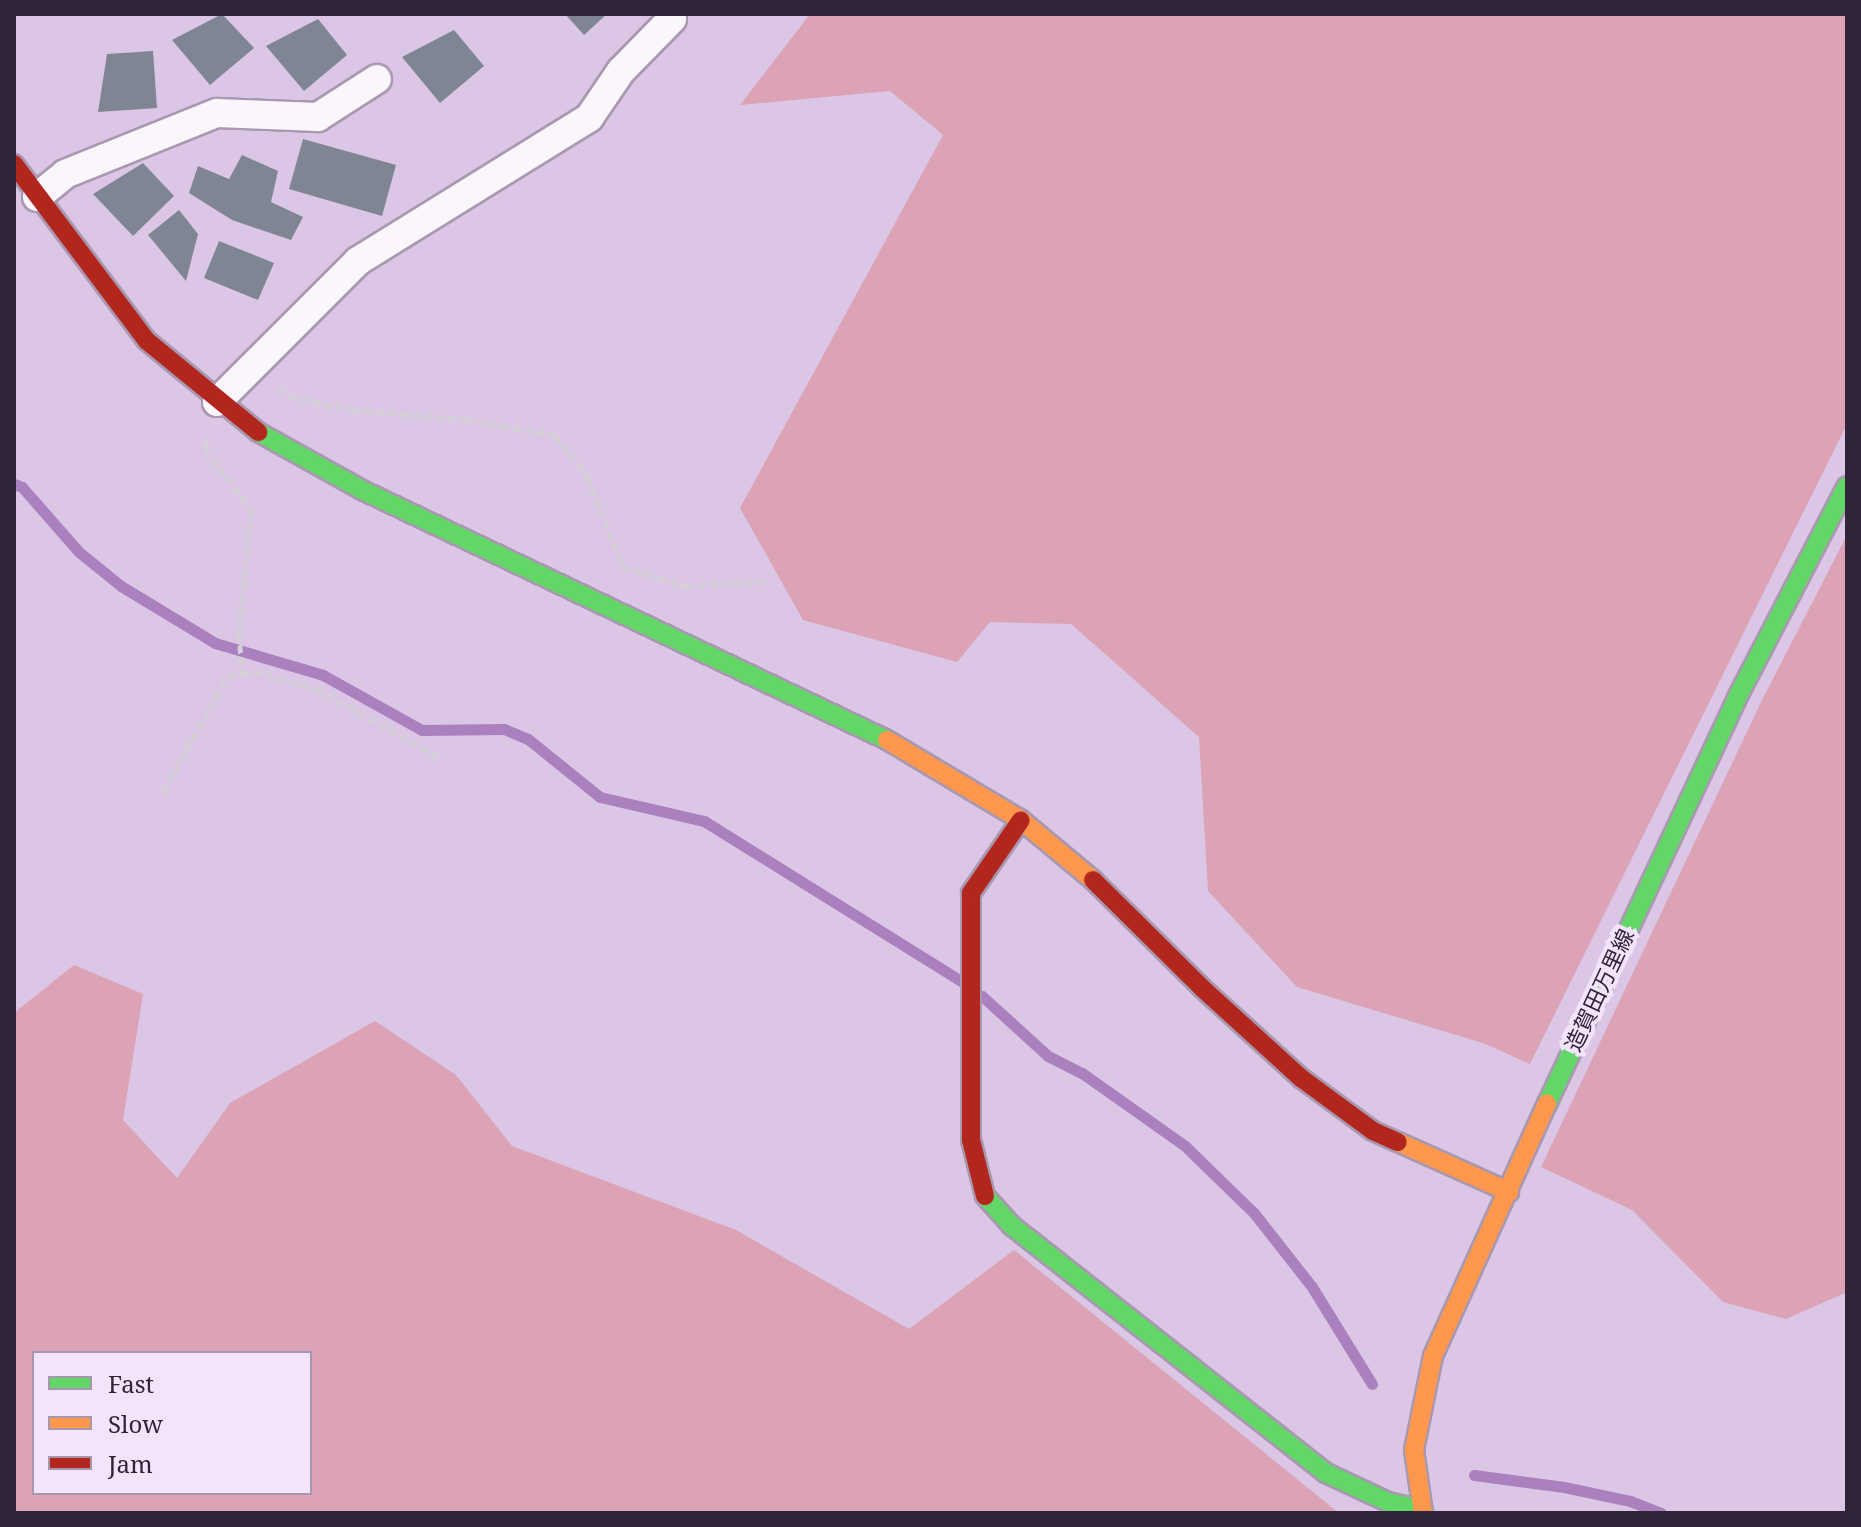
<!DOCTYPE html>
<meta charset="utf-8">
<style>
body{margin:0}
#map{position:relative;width:1861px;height:1527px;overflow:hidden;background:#dbc6e5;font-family:"Noto Serif","Noto Sans JP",serif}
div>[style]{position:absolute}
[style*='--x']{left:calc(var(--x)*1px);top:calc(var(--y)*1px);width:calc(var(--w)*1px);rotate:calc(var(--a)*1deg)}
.green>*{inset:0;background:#dba3b5}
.stream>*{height:11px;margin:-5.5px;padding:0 5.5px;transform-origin:5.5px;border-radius:5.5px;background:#ab80bf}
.building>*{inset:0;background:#808593}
.path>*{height:5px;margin-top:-2.5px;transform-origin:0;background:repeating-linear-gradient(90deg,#d5cfd8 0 8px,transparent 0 12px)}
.roads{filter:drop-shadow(2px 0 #a898b0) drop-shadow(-2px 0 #a898b0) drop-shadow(0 2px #a898b0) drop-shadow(0 -2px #a898b0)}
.street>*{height:28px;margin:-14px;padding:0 14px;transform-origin:14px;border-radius:14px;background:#faf6fb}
.fast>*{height:18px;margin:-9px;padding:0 9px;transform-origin:9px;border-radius:9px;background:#63d668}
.slow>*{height:18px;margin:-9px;padding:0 9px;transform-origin:9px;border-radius:9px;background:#ff974d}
.jam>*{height:18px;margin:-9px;padding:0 9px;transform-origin:9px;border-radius:9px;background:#b3261e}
span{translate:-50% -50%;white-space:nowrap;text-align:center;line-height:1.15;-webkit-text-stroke:8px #f3e4fb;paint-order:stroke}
.street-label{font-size:22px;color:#312338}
.frame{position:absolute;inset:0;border:16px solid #312338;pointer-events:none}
.legend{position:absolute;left:32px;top:1351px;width:280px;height:144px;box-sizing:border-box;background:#f3e4fb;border:2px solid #a597ad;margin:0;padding:10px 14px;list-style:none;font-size:24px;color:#312338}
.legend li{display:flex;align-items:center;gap:16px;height:40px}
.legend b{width:40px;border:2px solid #a597ad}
</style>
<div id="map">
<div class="green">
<div style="clip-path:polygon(810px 14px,1847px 14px,1847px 424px,1530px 1064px,1483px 1043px,1297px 987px,1208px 891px,1199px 737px,1071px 624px,990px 622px,957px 662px,803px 620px,740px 508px,943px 135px,890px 91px,740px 105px)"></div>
<div style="clip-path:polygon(1847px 535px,1847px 1292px,1786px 1319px,1723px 1302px,1632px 1210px,1541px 1167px,1762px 700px)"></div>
<div style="clip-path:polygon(evenodd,74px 965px,143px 994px,123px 1120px,177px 1178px,230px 1103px,375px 1021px,456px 1075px,512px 1146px,736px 1230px,909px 1329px,1014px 1250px,1339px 1513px,14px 1513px,14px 1013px,74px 965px,34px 1353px,310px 1353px,310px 1493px,34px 1493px,34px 1353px)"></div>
</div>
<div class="stream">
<div style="--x:14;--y:484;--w:9;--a:21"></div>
<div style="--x:22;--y:487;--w:86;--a:48.8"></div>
<div style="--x:79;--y:552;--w:54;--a:39"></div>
<div style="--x:121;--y:586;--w:110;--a:31.2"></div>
<div style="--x:215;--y:643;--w:113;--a:16.5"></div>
<div style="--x:323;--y:675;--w:113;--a:29.1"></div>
<div style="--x:422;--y:730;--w:82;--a:-0.7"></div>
<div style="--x:504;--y:729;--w:26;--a:23"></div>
<div style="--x:528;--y:739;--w:92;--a:38.9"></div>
<div style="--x:600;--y:797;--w:107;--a:13"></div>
<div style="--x:704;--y:821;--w:303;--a:31.9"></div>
<div style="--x:982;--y:996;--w:89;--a:42.3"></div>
<div style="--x:1048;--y:1056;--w:38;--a:27"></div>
<div style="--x:1082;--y:1073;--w:126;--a:35.3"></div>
<div style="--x:1185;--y:1146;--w:96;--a:44.2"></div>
<div style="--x:1254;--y:1213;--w:94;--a:51.9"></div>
<div style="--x:1312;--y:1287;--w:114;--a:58.3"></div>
<div style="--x:1474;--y:1475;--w:91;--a:7.6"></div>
<div style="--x:1564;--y:1487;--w:67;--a:12"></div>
<div style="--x:1630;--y:1501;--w:33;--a:21"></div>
</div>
<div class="building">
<div style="clip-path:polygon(222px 14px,254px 48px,210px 85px,172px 40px)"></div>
<div style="clip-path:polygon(565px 14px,607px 14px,584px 35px)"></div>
<div style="clip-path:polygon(318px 19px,347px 55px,304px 91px,266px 46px)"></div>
<div style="clip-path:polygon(454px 30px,484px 66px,440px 103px,402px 57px)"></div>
<div style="clip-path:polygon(153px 51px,157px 108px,98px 112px,107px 54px)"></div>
<div style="clip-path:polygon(303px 139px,396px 165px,382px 216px,289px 189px)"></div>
<div style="clip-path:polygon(242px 155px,278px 171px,271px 202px,303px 217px,291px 240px,232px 220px,189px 193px,198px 166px,229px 179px)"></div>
<div style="clip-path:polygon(143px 163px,174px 196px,133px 236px,93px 194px)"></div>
<div style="clip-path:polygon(179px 210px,198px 234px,186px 281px,148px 235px)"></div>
<div style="clip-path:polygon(219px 241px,274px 263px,258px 300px,204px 278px)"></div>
</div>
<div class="path">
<div style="--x:280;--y:386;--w:14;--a:45"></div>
<div style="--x:290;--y:396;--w:65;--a:12.5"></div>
<div style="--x:353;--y:410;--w:113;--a:4.6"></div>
<div style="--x:466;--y:419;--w:90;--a:10.2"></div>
<div style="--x:555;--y:435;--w:52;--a:52"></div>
<div style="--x:587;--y:476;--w:98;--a:68.4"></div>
<div style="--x:623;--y:567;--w:66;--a:16.8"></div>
<div style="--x:686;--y:586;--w:84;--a:-3.4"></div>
<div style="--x:207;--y:440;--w:9;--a:108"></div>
<div style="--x:204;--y:449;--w:77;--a:52.4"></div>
<div style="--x:251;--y:510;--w:124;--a:95.6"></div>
<div style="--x:239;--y:633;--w:41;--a:85.8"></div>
<div style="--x:163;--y:792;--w:133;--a:-60.7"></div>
<div style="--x:228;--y:676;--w:14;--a:-8"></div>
<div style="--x:242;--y:674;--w:13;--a:-9"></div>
<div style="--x:255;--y:672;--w:63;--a:15.6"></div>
<div style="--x:316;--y:689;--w:140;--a:29.1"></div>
</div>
<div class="roads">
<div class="street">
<div style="--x:37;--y:197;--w:36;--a:-39"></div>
<div style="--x:65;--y:174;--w:164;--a:-21.9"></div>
<div style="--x:217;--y:113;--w:101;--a:2.3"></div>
<div style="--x:318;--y:117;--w:70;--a:-32.8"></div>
<div style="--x:217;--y:402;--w:199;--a:-45"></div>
<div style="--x:358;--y:261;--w:272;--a:-31.8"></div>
<div style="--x:589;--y:118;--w:57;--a:-55.8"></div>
<div style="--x:621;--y:71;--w:73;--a:-45.6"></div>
</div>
<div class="fast">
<div style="--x:258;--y:432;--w:119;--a:29.1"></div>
<div style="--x:362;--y:490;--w:581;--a:25.46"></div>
<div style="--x:1547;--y:1104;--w:453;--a:-64.9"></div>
<div style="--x:1739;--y:694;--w:234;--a:-62.6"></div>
<div style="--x:985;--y:1196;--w:40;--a:48"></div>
<div style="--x:1012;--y:1226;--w:400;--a:38.2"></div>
<div style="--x:1326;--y:1473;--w:68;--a:25.1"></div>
<div style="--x:1388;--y:1502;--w:36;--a:13"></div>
</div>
<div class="slow">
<div style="--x:887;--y:740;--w:156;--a:30.8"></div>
<div style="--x:1021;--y:820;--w:94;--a:39.8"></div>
<div style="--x:1398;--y:1142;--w:122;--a:24.2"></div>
<div style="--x:1423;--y:1513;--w:64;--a:-98.1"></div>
<div style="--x:1414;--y:1450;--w:96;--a:-78.6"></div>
<div style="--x:1433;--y:1356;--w:277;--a:-65.7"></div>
</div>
<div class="jam">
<div style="--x:14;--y:164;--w:221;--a:53.1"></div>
<div style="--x:147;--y:341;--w:144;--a:39.3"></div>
<div style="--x:1093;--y:880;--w:153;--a:44.7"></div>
<div style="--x:1202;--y:988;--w:134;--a:42.3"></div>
<div style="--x:1301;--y:1078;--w:89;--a:36.4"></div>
<div style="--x:1373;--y:1131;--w:27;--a:24"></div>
<div style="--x:985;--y:1196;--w:58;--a:-104"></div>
<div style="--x:971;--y:1140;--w:247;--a:-90"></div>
<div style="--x:971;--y:893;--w:88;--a:-55.6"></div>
</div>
</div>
<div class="street-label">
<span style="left:1599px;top:990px;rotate:-65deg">造賀田万里線</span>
</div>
<div class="frame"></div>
<ul class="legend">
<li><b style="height:10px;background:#63d668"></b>Fast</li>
<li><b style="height:10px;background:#ff974d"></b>Slow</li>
<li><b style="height:10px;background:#b3261e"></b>Jam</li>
</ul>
</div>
